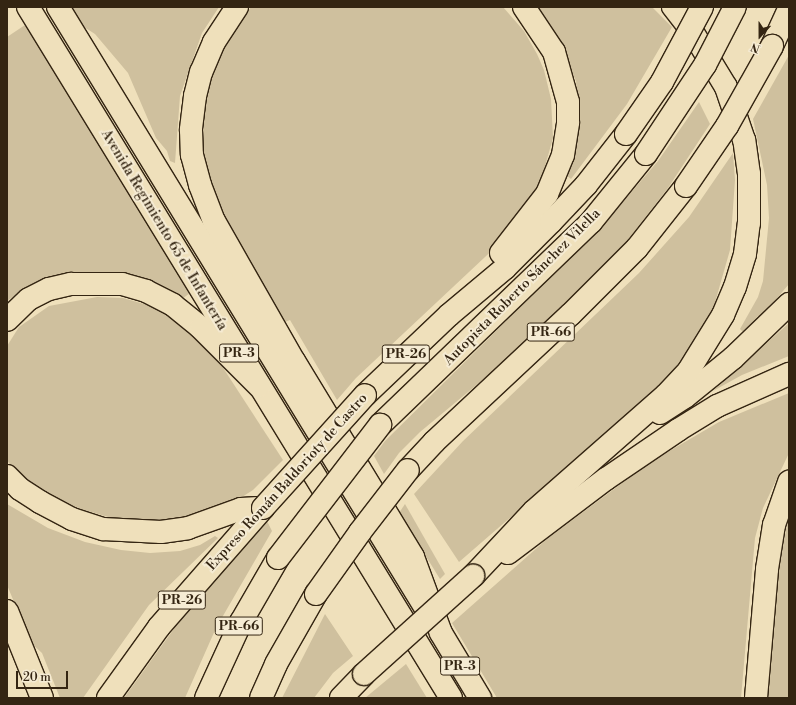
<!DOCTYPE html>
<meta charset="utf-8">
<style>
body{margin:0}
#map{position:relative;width:796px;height:705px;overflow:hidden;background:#efe0bb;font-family:"Libre Bodoni",serif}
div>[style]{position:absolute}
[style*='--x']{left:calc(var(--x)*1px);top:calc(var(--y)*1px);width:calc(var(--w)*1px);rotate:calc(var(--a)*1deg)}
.green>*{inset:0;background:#cfc09e}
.roads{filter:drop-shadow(1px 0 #342512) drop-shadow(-1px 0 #342512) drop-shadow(0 1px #342512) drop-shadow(0 -1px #342512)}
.primary>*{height:22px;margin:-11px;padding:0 11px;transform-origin:11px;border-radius:11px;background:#efe0bb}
.highway>*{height:22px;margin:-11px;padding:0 11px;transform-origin:11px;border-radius:11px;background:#efe0bb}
.bridges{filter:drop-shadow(1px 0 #342512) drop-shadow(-1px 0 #342512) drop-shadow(0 1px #342512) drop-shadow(0 -1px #342512)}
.highway-bridge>*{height:22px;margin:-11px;padding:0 11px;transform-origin:11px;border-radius:11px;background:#efe0bb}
span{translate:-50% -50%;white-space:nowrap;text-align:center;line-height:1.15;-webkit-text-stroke:4px #f5ebd3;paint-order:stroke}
.shield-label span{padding:1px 3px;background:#f5ebd3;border:1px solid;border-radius:3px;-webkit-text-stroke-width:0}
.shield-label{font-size:13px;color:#342512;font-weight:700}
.street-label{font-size:14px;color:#342512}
.frame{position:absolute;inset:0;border:8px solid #342512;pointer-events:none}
.north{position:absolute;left:740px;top:16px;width:40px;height:40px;-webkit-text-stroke:3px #f5ebd3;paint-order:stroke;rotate:201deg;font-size:11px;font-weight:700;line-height:16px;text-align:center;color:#342512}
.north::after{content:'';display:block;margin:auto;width:14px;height:18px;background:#342512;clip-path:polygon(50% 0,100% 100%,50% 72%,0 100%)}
.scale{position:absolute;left:16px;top:671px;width:52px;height:18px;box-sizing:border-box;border:2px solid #342512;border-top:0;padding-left:5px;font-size:12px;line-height:14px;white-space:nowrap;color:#342512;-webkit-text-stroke:3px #f5ebd3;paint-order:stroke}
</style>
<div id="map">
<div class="green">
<div style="clip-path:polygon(66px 7px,219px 7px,202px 33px,180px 96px,175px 163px,170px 161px,167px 151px,156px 138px,128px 73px,95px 34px,73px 20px)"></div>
<div style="clip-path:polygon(251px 7px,503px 7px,524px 31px,537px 54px,544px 70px,551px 99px,553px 138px,538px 191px,501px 242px,356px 378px,337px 400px,290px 320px,285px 322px,226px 222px,212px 191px,204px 160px,201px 118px,208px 85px,224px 44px)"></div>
<div style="clip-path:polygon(537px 7px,652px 7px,672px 27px,627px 104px,571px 179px,566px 175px,580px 125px,576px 81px,552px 28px)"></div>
<div style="clip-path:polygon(28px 23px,190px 293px,178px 302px,113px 274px,91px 272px,46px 279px,31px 285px,7px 301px,7px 37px)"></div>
<div style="clip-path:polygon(789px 55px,789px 284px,761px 317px,758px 316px,743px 332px,740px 329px,758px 297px,763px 281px,769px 218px,767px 185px,753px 119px)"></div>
<div style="clip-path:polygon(699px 102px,710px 124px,668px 188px,623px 246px,589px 282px,504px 362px,420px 432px,399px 453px,384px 474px,374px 456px,385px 441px,605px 223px,658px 161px)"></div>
<div style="clip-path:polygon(733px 153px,735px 180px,730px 250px,714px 306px,698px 338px,660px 388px,459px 562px,414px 494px,463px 441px,639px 273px,689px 217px)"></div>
<div style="clip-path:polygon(97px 297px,123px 298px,151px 306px,178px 321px,216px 357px,283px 460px,253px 490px,231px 504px,175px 521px,115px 519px,81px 509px,54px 497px,26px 481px,11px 466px,7px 460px,7px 346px,19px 327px,49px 306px)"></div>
<div style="clip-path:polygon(789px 323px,789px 356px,742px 375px,713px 391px)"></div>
<div style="clip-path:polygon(789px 393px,789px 453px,763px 508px,755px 538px,741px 698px,497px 698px,452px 623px,547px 539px,649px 463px,719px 422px)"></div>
<div style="clip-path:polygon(7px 504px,48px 528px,85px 542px,121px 550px,150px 553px,180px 551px,200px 545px,215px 536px,218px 538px,149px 605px,83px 698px,60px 698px,42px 653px,31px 643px,7px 585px)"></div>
<div style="clip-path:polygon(405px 504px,445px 574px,440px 579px,399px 513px)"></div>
<div style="clip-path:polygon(789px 515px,789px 698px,768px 698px,780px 560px)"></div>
<div style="clip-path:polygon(267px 521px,272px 531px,216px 628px,185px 698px,124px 698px,176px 626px)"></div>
<div style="clip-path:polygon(325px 614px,353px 656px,333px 673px,314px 698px,282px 698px)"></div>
<div style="clip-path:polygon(406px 664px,427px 698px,365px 698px)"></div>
</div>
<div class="roads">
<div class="primary">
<div style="--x:28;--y:7;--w:810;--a:58.53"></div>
<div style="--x:58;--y:7;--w:709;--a:58.55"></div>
</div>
<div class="highway">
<div style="--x:237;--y:7;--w:42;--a:123.3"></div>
<div style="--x:214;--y:42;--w:33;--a:113"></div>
<div style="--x:201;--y:72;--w:25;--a:104"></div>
<div style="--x:195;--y:96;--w:34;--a:97"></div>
<div style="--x:191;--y:130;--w:25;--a:88"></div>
<div style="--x:192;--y:155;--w:31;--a:75"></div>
<div style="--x:200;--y:185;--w:39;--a:69"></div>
<div style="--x:214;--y:221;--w:161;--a:60.3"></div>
<div style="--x:294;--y:361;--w:229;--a:58.7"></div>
<div style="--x:413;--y:557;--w:81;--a:69.8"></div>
<div style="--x:441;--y:633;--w:76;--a:59"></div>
<div style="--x:772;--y:46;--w:41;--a:-65.3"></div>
<div style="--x:501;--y:253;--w:75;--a:-52.1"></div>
<div style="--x:547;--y:194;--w:42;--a:-67.7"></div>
<div style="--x:563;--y:155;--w:33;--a:-81"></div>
<div style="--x:568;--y:122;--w:20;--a:-90"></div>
<div style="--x:568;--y:102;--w:52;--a:-105.6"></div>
<div style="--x:554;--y:52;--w:54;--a:-123.7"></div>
<div style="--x:7;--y:320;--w:30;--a:-44"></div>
<div style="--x:29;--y:299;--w:22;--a:-27"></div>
<div style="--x:49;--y:289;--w:23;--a:-13"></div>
<div style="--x:71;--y:284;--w:51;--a:0"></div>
<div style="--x:122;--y:284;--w:25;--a:16"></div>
<div style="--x:146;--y:291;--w:30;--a:27"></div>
<div style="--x:173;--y:305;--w:36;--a:39"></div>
<div style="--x:201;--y:328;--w:82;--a:45"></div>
<div style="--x:365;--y:395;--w:116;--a:-43.6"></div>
<div style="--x:449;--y:315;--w:73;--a:-40"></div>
<div style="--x:505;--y:268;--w:65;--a:-45"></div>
<div style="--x:551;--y:222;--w:51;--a:-46.6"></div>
<div style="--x:586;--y:185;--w:65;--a:-51.9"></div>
<div style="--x:660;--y:413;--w:30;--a:-33"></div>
<div style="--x:685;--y:397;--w:62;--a:-39.1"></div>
<div style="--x:733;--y:358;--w:78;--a:-44"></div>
<div style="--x:380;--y:425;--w:293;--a:-43.9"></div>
<div style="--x:591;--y:222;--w:87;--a:-51"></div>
<div style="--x:408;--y:470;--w:38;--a:-47"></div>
<div style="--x:434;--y:442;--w:187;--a:-43.1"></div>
<div style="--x:571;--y:314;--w:93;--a:-45"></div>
<div style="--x:637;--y:248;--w:79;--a:-51.7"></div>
<div style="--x:7;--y:476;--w:18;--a:45"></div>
<div style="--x:20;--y:489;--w:24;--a:33"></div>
<div style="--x:40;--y:502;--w:36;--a:28"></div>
<div style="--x:72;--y:519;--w:33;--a:18"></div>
<div style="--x:103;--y:529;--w:58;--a:3"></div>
<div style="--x:161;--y:532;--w:27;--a:-8"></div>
<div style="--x:188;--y:528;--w:56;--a:-19.7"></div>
<div style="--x:241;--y:509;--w:22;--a:-3"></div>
<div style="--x:508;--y:553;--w:123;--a:-37.1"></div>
<div style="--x:606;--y:479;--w:87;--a:-34.2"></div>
<div style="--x:678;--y:430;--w:46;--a:-31.6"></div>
<div style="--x:717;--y:406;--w:79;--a:-24"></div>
<div style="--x:473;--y:576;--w:89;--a:-46.8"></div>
<div style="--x:534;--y:511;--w:176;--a:-41.3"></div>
<div style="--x:666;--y:395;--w:34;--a:-47"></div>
<div style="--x:689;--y:370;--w:65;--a:-58.3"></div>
<div style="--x:723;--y:315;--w:30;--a:-67"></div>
<div style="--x:735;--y:287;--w:34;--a:-73"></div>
<div style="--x:745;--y:254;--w:31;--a:-83"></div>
<div style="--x:749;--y:223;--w:49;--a:-90"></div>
<div style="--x:749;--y:174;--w:34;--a:-98"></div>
<div style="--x:744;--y:140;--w:56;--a:-108.8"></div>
<div style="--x:726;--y:87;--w:66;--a:-121.3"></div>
<div style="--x:692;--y:31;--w:31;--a:-128"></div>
<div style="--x:7;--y:611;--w:94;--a:68.1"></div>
<div style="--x:108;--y:698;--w:87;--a:-54.3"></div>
<div style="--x:159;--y:627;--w:158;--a:-48.8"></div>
<div style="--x:206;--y:698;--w:84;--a:-65.3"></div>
<div style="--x:241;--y:622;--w:74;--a:-60"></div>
<div style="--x:261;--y:698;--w:37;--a:-66"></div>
<div style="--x:276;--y:664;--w:81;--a:-60.3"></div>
<div style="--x:341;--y:698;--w:33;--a:-46"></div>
<div style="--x:756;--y:698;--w:129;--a:-85.1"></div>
<div style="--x:767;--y:569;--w:45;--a:-81"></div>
<div style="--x:774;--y:525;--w:46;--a:-70.8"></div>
</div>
</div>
<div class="bridges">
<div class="highway-bridge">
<div style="--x:626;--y:134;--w:63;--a:-55.3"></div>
<div style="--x:662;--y:82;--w:85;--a:-61.9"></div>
<div style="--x:646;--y:154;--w:107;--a:-56.5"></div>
<div style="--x:705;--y:65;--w:65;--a:-62.7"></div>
<div style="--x:686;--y:186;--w:73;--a:-55.7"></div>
<div style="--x:727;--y:126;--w:92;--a:-60.6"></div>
<div style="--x:263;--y:508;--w:152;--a:-47.9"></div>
<div style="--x:278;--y:558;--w:168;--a:-52.5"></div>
<div style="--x:316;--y:594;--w:76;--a:-54.6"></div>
<div style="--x:360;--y:532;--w:78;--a:-52.3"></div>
<div style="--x:364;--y:674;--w:147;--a:-42"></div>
</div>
</div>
<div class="shield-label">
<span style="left:551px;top:332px">PR-66</span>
<span style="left:239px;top:353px">PR-3</span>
<span style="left:406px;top:354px">PR-26</span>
<span style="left:182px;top:600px">PR-26</span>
<span style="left:239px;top:626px">PR-66</span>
<span style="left:460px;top:666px">PR-3</span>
</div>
<div class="street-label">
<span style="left:164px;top:230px;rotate:59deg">Avenida Regimiento 65 de Infantería</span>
<span style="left:522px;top:287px;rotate:-45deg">Autopista Roberto Sánchez Vilella</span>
<span style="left:287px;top:482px;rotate:-48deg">Expreso Román Baldorioty de Castro</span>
</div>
<div class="frame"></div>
<div class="north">N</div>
<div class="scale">20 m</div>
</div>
